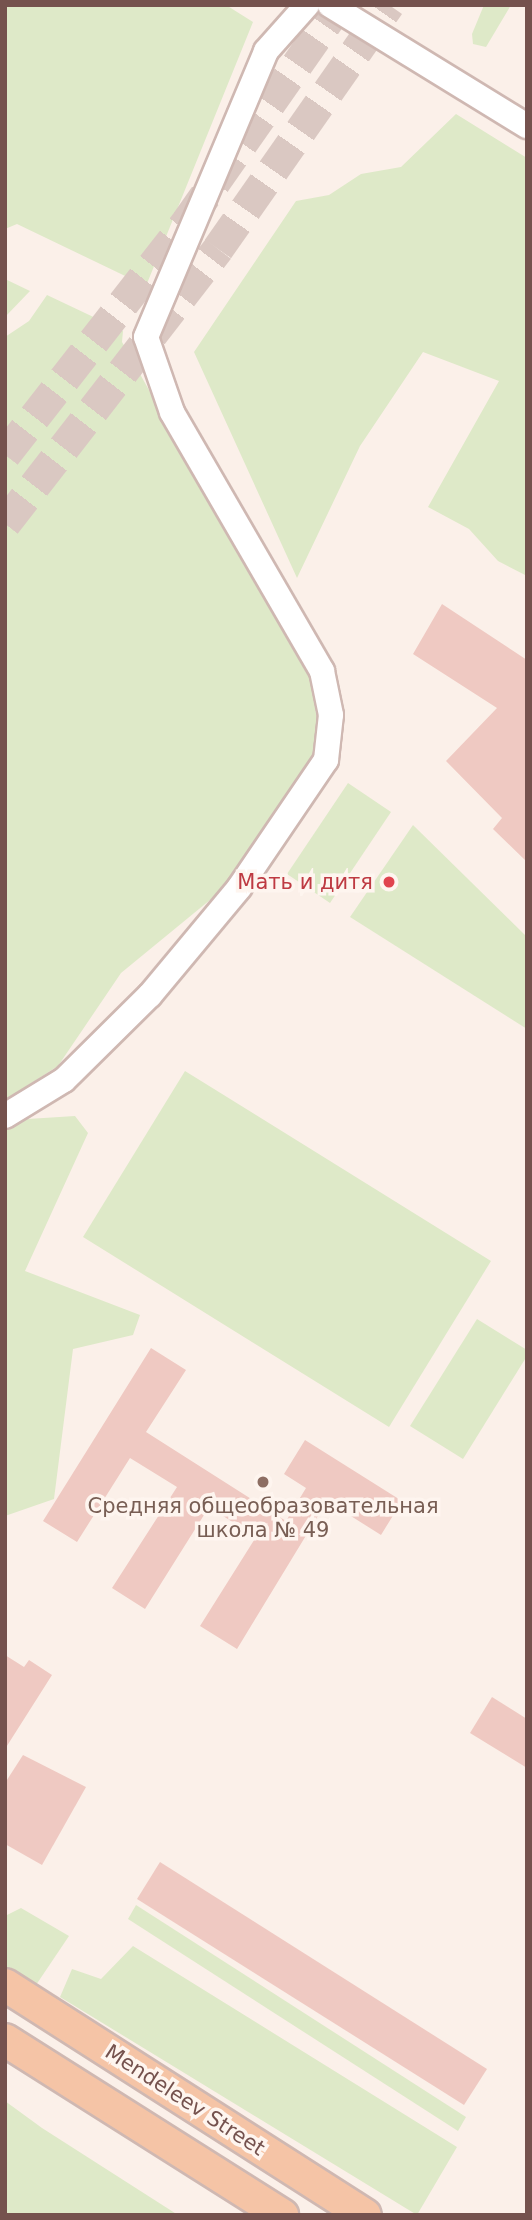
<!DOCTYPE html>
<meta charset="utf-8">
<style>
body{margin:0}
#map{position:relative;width:532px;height:2220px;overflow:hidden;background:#fbf0e9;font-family:"DejaVu Sans",sans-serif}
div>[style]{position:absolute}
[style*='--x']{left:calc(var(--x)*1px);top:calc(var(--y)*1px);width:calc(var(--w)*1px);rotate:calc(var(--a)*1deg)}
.green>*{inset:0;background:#dee9c8}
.building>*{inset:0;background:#efc9c2}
.major-tunnel>*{height:32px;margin-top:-16px;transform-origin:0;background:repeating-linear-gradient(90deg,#dac8c2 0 32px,transparent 0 48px)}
.roads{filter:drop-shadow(2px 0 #cfb8b2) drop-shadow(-2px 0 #cfb8b2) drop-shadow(0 2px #cfb8b2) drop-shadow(0 -2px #cfb8b2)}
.minor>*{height:24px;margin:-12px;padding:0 12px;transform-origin:12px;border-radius:12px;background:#fff}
.major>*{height:32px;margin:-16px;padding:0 16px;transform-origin:16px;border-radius:16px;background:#f5c4a6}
.dots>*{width:19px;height:19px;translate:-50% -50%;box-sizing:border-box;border:4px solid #fef5ef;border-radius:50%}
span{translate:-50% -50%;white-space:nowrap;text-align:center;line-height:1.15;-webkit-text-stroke:7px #fef5ef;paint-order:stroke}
.health-label{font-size:21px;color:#be3a42}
.right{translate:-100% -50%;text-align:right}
.education-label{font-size:21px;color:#785e54}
.street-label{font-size:21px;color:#75524e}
.frame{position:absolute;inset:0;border:7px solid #75524e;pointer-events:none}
</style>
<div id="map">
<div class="green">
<div style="clip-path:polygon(5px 5px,226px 5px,253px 22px,146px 286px,17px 224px,5px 229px)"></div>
<div style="clip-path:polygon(484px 5px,511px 5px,486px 47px,473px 44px,472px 34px)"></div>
<div style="clip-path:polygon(456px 114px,527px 158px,527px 576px,498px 561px,469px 529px,428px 507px,499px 381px,423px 352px,360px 446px,297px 578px,194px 352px,296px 201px,329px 195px,361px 174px,401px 167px)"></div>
<div style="clip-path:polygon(5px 279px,30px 291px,5px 317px)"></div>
<div style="clip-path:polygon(47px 295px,123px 331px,122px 342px,309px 675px,322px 745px,238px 877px,121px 973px,58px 1066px,5px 1100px,5px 337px,29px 321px)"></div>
<div style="clip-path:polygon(348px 783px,391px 812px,330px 903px,287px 874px)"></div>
<div style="clip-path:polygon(413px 825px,527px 937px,527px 1029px,350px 917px)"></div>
<div style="clip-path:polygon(185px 1071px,491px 1261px,389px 1427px,83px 1237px)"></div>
<div style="clip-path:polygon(75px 1116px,88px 1133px,25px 1271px,140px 1315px,133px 1335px,73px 1349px,54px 1499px,5px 1516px,5px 1125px,12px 1120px)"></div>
<div style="clip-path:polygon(477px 1319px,527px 1350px,527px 1356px,463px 1459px,410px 1426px)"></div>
<div style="clip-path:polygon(136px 1905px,466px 2117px,458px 2131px,128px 1919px)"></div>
<div style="clip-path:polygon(21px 1908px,69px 1936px,36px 1985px,5px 1966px,5px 1916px)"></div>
<div style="clip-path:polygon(133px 1946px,457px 2147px,417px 2215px,60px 1997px,72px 1969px,101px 1979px)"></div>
<div style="clip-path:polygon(5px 2101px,42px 2128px,178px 2215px,5px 2215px)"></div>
</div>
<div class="building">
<div style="clip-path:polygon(442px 604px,527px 660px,527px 862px,493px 829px,502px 818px,446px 761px,497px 708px,413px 654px)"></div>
<div style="clip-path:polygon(151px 1348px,186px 1370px,146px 1432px,286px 1521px,306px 1488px,284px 1474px,305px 1440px,402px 1501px,381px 1535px,327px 1501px,237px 1649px,200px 1626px,256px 1537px,209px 1507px,145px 1609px,112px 1588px,177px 1487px,130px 1458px,77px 1542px,43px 1521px)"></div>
<div style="clip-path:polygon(5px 1655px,24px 1667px,29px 1660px,52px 1675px,5px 1749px)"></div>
<div style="clip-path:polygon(492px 1697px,527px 1719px,527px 1768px,470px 1733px)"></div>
<div style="clip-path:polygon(23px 1755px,86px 1787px,42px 1865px,5px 1844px,5px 1783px)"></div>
<div style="clip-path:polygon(160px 1862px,487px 2069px,464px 2105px,137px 1899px)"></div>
</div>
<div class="major-tunnel">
<div style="--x:5;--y:455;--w:296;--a:-52"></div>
<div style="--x:187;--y:222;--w:265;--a:-55"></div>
<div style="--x:5;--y:524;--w:348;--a:-52.2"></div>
<div style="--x:218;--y:249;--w:298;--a:-55"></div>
</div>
<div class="roads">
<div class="minor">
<div style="--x:330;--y:5;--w:231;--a:31.6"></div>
<div style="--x:5;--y:1116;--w:69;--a:-31.4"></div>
<div style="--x:64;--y:1080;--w:121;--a:-44.7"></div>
<div style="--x:150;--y:995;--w:139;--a:-50.2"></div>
<div style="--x:239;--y:888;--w:155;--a:-55.8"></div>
<div style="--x:326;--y:760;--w:45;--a:-83.7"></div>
<div style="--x:331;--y:715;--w:45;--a:-101.6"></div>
<div style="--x:322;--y:671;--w:299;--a:-120.1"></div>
<div style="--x:172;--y:412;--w:79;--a:-109.1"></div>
<div style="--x:146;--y:337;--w:310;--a:-67.2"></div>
<div style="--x:266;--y:51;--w:62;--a:-48.3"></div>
</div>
<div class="major">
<div style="--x:5;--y:1985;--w:427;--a:32.6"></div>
<div style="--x:5;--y:2040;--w:328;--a:32.3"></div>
</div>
</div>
<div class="dots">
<div style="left:389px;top:882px;background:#e0444e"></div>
<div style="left:263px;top:1482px;background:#8d6e63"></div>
</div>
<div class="health-label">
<span class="right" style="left:373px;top:882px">Мать и дитя</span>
</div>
<div class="education-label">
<span style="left:263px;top:1518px">Средняя общеобразовательная<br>школа № 49</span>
</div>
<div class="street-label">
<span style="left:185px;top:2100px;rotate:33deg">Mendeleev Street</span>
</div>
<div class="frame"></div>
</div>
